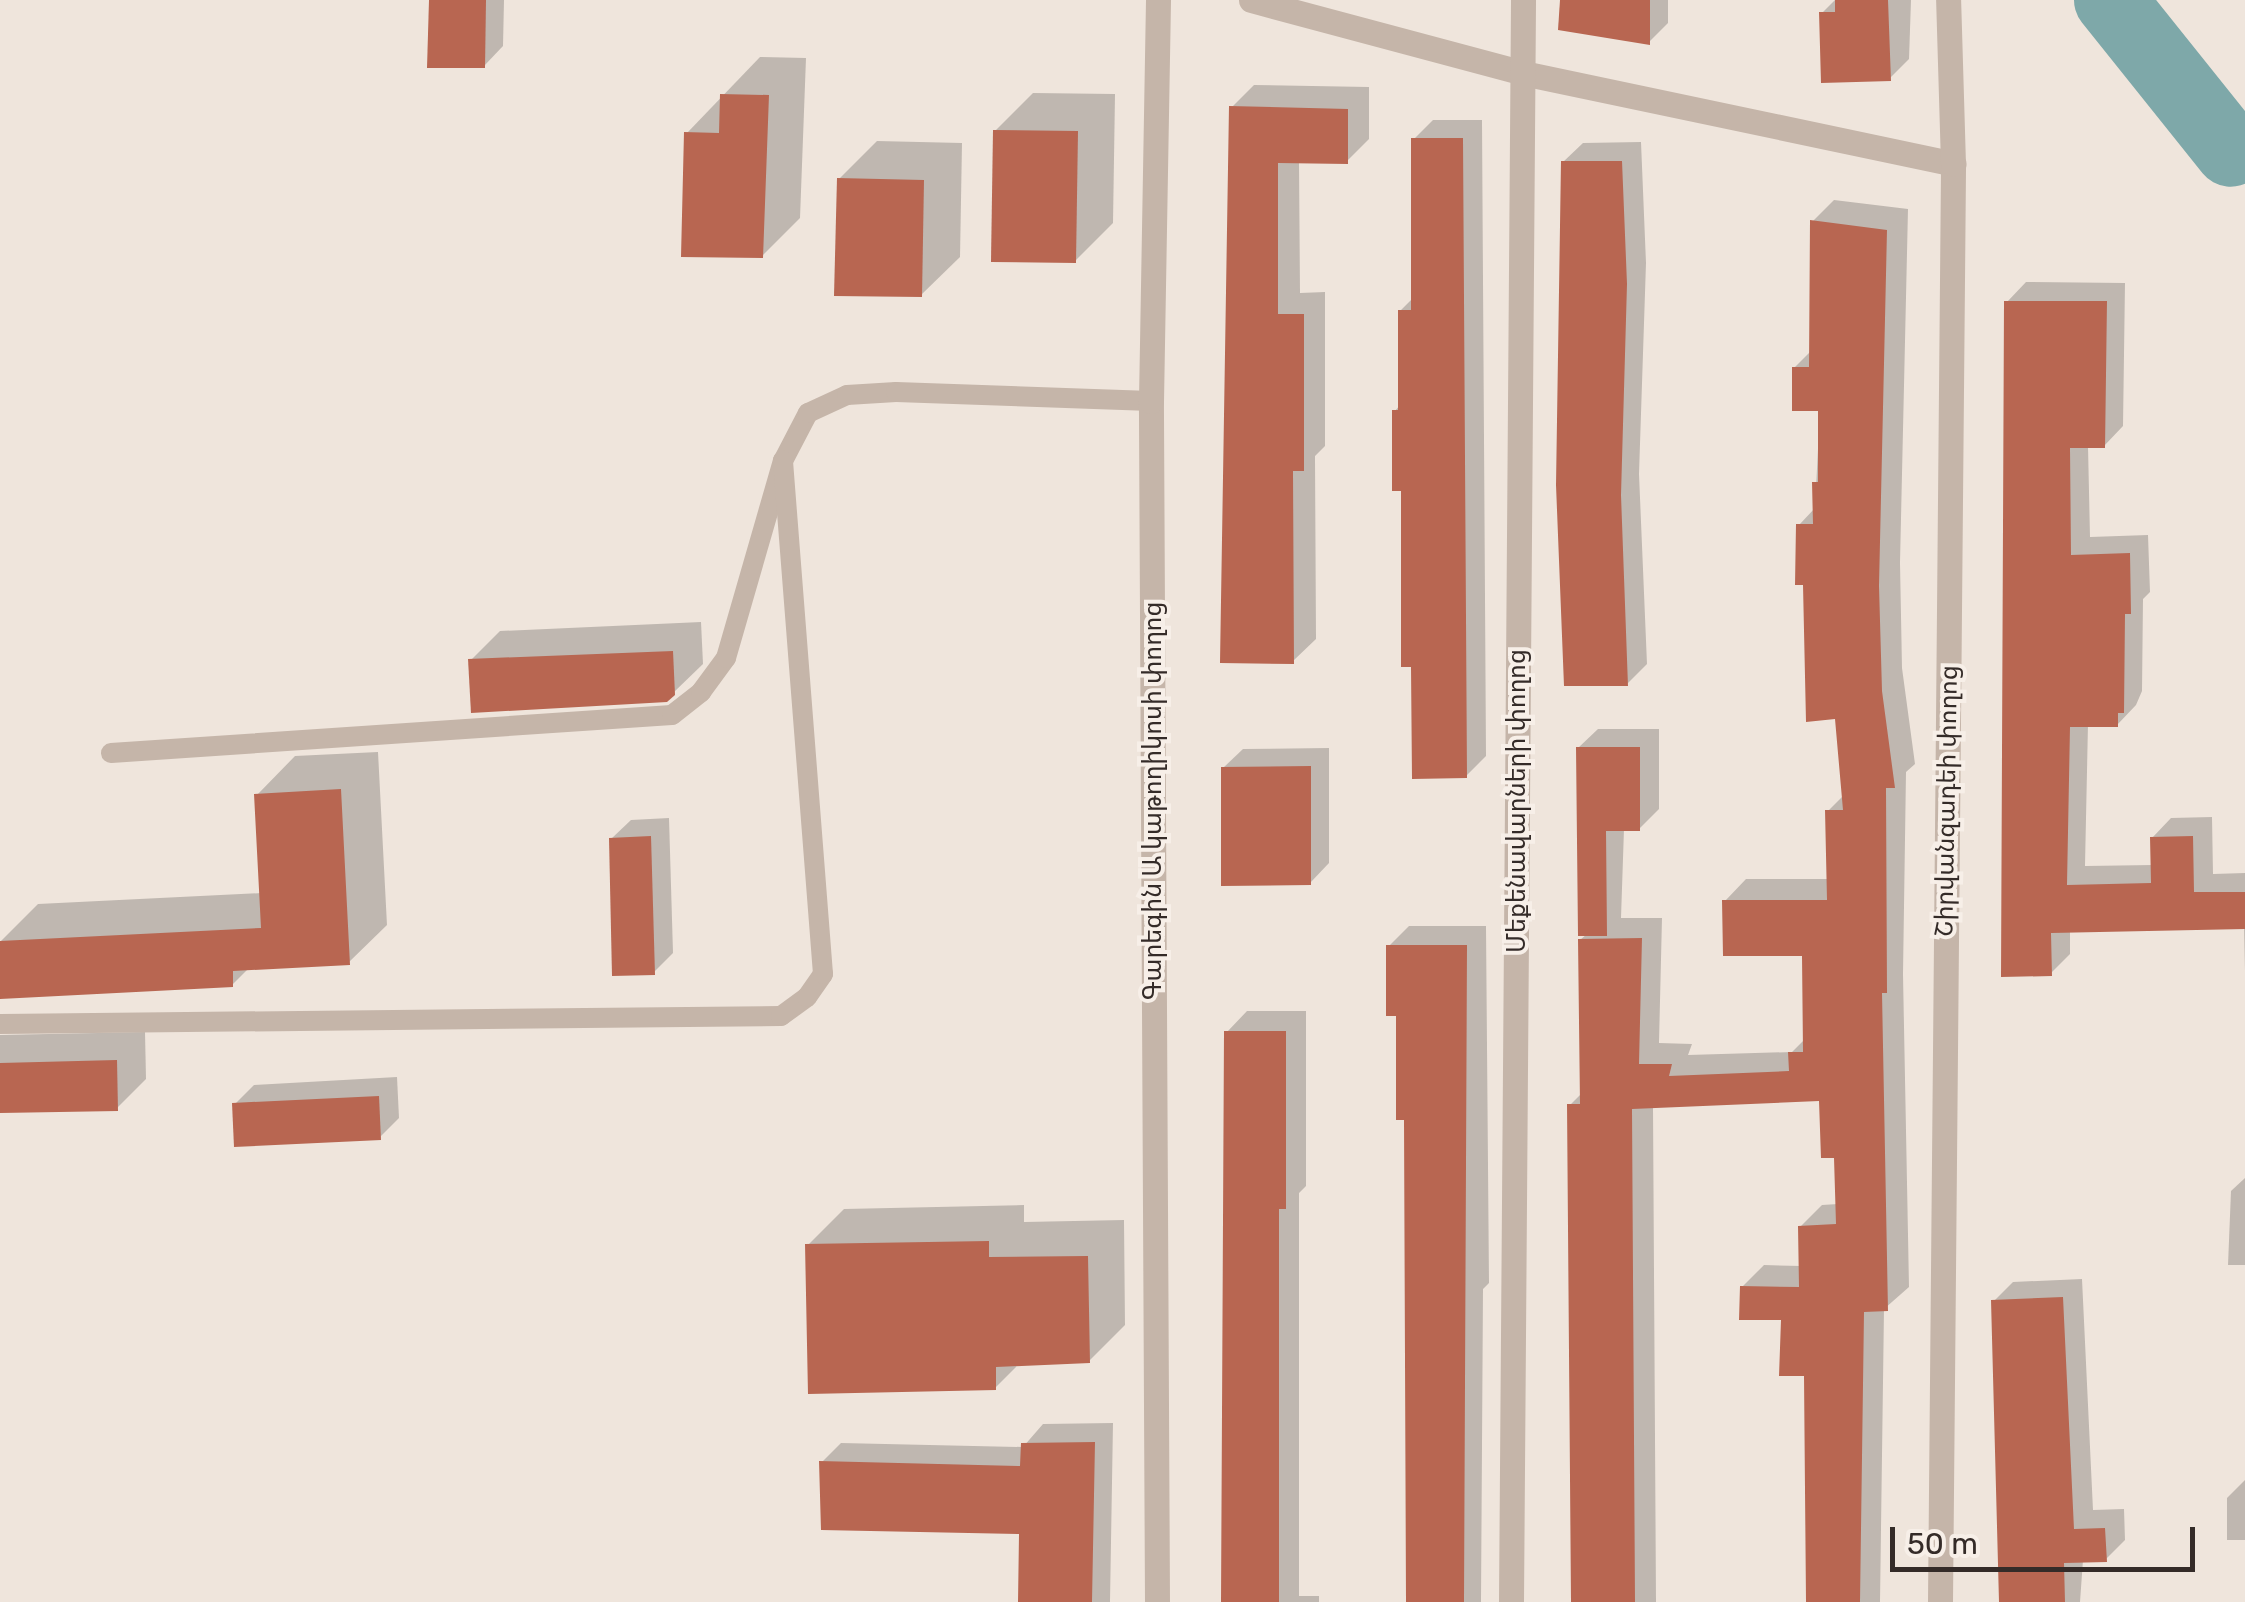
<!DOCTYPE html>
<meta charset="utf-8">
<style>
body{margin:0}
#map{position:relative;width:2245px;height:1602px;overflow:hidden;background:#efe5dc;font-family:Rubik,"Noto Sans Armenian",sans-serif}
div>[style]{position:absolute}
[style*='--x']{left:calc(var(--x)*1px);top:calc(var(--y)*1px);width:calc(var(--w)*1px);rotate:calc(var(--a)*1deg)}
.shadow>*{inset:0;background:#0003}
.river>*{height:72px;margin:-36px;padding:0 36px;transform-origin:36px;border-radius:36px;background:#7ea8a9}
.building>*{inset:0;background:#b86651}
.service>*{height:20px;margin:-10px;padding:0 10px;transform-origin:10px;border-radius:10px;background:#c5b5a9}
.minor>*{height:25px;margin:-12.5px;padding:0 12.5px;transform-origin:12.5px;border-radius:12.5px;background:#c5b5a9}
.tertiary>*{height:25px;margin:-12.5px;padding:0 12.5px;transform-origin:12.5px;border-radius:12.5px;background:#c5b5a9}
span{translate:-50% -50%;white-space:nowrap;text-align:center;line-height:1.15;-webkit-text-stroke:8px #f7efe8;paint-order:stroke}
.street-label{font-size:25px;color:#342b28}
.scale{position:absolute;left:1890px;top:1527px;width:305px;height:45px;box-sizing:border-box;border:5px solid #342b28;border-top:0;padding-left:12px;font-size:30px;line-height:35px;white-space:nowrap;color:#342b28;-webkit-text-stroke:8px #f7efe8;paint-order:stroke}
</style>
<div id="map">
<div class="shadow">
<div style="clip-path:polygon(431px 0,504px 0,503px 46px,484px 66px)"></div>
<div style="clip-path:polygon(1562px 0,1668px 0,1668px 23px,1649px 42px)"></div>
<div style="clip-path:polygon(1835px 0,1911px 0,1909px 59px,1890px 78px,1822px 13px)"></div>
<div style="clip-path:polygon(760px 57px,806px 58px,800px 218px,762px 256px,687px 133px)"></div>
<div style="clip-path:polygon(1254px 85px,1369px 87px,1369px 139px,1347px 161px,1299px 161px,1300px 293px,1325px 292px,1325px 446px,1315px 456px,1316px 639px,1293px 661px,1232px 107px)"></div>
<div style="clip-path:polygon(1033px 93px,1115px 94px,1113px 223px,1075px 261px,995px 131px)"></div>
<div style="clip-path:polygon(1433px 120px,1482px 120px,1486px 756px,1466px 776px,1414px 664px,1395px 411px,1400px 405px,1400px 311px,1413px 298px,1413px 140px)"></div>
<div style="clip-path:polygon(877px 141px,962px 143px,960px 257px,921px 295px,839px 179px)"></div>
<div style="clip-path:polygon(1641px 142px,1646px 263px,1639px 474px,1647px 664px,1627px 684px,1563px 162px,1583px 143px)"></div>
<div style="clip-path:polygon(1834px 200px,1908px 209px,1900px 563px,1902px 668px,1915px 764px,1906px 772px,1903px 974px,1909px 1287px,1884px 1309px,1880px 1602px,1810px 1602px,1806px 1374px,1783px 1318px,1742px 1287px,1764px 1265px,1801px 1266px,1800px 1227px,1822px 1205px,1838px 1204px,1836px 1156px,1822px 1099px,1653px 1106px,1656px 1602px,1573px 1602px,1570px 1105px,1582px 1093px,1580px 940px,1587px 934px,1578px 748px,1598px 729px,1659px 729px,1659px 809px,1639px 829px,1624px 829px,1621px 918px,1662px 918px,1659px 1043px,1692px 1044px,1688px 1055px,1792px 1052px,1806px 1038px,1804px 953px,1725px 901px,1746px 879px,1829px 879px,1828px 811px,1845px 794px,1838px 716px,1799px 525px,1815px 508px,1820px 409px,1794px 368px,1812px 350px,1813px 221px)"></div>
<div style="clip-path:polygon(2026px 282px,2125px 283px,2123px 426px,2104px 446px,2088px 446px,2090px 537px,2148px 535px,2150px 592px,2143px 599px,2142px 691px,2136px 705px,2117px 725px,2088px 724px,2085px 866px,2153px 865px,2152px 838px,2171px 818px,2212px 817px,2213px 874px,2245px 873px,2245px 972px,2244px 926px,2070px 930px,2070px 954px,2051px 973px,2007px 302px)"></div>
<div style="clip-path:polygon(701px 622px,703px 664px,673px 693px,471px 660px,500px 631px)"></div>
<div style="clip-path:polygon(1329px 748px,1329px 863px,1310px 883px,1223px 768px,1243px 749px)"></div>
<div style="clip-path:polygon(378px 752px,387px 925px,348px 963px,249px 968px,232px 985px,0 942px,38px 904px,262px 893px,257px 795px,295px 756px)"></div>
<div style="clip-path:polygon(669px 818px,673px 953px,654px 972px,611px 839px,631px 820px)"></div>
<div style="clip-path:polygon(1409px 926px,1486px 926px,1489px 1283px,1483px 1289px,1481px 1602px,1408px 1602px,1406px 1117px,1389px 946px)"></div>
<div style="clip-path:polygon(1247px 1011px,1306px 1011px,1306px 1186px,1299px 1193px,1299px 1596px,1319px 1596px,1319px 1602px,1224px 1602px,1227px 1032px)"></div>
<div style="clip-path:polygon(145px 1032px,146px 1079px,117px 1108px,0 1111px,0 1035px)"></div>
<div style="clip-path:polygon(397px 1077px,399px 1118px,380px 1137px,235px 1104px,254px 1085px)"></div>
<div style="clip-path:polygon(2245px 1178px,2245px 1265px,2228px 1265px,2231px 1191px)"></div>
<div style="clip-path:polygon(1024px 1205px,1024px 1222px,1124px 1220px,1125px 1325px,1089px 1361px,1019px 1364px,995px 1388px,808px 1245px,844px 1209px)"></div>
<div style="clip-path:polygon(2082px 1279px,2093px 1510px,2124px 1509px,2125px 1540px,2106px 1559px,2083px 1560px,2080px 1602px,2002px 1602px,1994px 1301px,2013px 1282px)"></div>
<div style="clip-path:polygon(1113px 1423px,1110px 1602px,1021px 1602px,1022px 1532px,822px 1462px,841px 1443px,1023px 1447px,1043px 1424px)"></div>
<div style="clip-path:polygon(2245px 1480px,2245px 1540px,2227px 1540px,2227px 1498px)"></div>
</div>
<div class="river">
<div style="--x:2110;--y:0;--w:193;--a:51.3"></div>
</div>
<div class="building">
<div style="clip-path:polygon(429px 0,486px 0,485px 68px,427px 68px)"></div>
<div style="clip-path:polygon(1560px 0,1650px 0,1650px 45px,1558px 30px)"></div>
<div style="clip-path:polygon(1835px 0,1888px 0,1891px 81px,1821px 83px,1819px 12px,1835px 12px)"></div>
<div style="clip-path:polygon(720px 94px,769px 95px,763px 258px,681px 257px,684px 132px,719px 133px)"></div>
<div style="clip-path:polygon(1229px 106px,1348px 109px,1348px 164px,1278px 163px,1278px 314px,1304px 314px,1304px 471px,1293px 471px,1294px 664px,1220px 663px)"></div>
<div style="clip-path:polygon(993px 130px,1078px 131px,1076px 263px,991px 262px)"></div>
<div style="clip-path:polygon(1411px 138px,1463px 138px,1467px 778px,1412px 779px,1411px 667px,1401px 667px,1401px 491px,1392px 491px,1392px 410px,1398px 410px,1398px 310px,1411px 310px)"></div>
<div style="clip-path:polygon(1561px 161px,1622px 161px,1627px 284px,1621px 495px,1628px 686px,1564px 686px,1556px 485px)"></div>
<div style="clip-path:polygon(837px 178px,924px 180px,922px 297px,834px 296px)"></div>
<div style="clip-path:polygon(1810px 220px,1887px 230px,1879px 586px,1882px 691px,1895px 788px,1886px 788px,1887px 993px,1882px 993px,1888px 1311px,1864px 1312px,1860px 1602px,1806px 1602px,1804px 1376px,1779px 1376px,1781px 1320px,1739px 1320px,1740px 1286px,1799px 1287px,1798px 1226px,1836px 1224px,1834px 1158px,1821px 1158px,1819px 1101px,1632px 1109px,1635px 1602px,1571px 1602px,1567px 1104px,1580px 1104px,1578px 939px,1642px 938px,1639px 1064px,1672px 1064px,1669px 1076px,1789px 1071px,1788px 1052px,1803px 1052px,1802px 956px,1723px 956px,1722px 900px,1827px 900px,1825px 810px,1843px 810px,1835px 719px,1806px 722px,1803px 585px,1795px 585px,1796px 524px,1813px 524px,1812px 482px,1818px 482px,1818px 411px,1792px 411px,1792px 367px,1809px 367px)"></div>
<div style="clip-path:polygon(2004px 301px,2107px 301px,2105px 448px,2070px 448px,2071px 555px,2130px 553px,2131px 614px,2125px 614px,2124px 713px,2118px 713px,2118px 727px,2070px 727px,2067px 885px,2151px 883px,2150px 837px,2193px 836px,2194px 892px,2245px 892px,2245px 929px,2051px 933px,2052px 976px,2001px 977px)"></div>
<div style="clip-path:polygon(673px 651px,675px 695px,667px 702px,471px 713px,468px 659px)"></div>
<div style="clip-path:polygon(1576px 747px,1640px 747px,1640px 831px,1606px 831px,1607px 936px,1578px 936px)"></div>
<div style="clip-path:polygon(1311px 766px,1311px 885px,1221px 886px,1221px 767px)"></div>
<div style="clip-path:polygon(341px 789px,350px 965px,233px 971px,233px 987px,0 999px,0 941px,261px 928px,254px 794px)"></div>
<div style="clip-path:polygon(651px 836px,655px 975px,612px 976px,609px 838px)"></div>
<div style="clip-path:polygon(1386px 945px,1467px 945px,1464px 1602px,1406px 1602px,1404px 1120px,1396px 1120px,1396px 1016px,1386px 1016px)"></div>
<div style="clip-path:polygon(1224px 1031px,1286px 1031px,1286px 1209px,1279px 1209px,1279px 1602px,1221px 1602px)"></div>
<div style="clip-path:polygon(117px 1060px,118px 1111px,0 1113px,0 1063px)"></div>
<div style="clip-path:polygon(379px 1096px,381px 1140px,234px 1147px,232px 1103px)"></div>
<div style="clip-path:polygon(989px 1241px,989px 1257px,1088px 1256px,1090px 1363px,996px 1367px,996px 1390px,808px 1394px,805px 1244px)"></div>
<div style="clip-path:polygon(2063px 1297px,2074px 1529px,2105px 1528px,2107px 1562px,2064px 1563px,2065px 1602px,1999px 1602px,1991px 1300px)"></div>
<div style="clip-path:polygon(1095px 1442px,1092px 1602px,1018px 1602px,1019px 1534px,821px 1530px,819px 1461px,1020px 1466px,1021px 1443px)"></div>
</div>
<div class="service">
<div style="--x:111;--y:753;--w:562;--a:-3.88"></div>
<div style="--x:672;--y:715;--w:37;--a:-38"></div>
<div style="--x:701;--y:692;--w:42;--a:-53.7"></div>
<div style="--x:726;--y:658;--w:205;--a:-73.9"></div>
<div style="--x:783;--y:461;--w:54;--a:-62.5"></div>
<div style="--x:808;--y:413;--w:43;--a:-24.8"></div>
<div style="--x:847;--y:395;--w:49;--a:-3.5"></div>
<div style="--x:896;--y:392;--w:255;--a:2"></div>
<div style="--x:0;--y:1024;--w:781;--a:-0.59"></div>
<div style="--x:781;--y:1016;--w:32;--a:-36"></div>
<div style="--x:807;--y:997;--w:28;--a:-55"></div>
<div style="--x:823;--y:974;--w:515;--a:-94.46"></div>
</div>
<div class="minor">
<div style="--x:1251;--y:0;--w:282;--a:15"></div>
<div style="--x:1523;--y:73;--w:440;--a:11.9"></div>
<div style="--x:1511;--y:1602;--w:1602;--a:-89.57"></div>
<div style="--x:1940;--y:1602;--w:1438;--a:-89.48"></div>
<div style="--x:1953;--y:164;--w:164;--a:-91.7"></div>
</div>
<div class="tertiary">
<div style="--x:1157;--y:1602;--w:1201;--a:-90.29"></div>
<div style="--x:1151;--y:401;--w:401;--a:-89"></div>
</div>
<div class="street-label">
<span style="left:1153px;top:801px;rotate:-90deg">Գարեգին Ա կաթողիկոսի փողոց</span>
<span style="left:1517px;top:801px;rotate:-90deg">Մեքենավարների փողոց</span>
<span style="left:1947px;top:801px;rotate:-89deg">Շիրվանզադեի փողոց</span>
</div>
<div class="scale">50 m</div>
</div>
